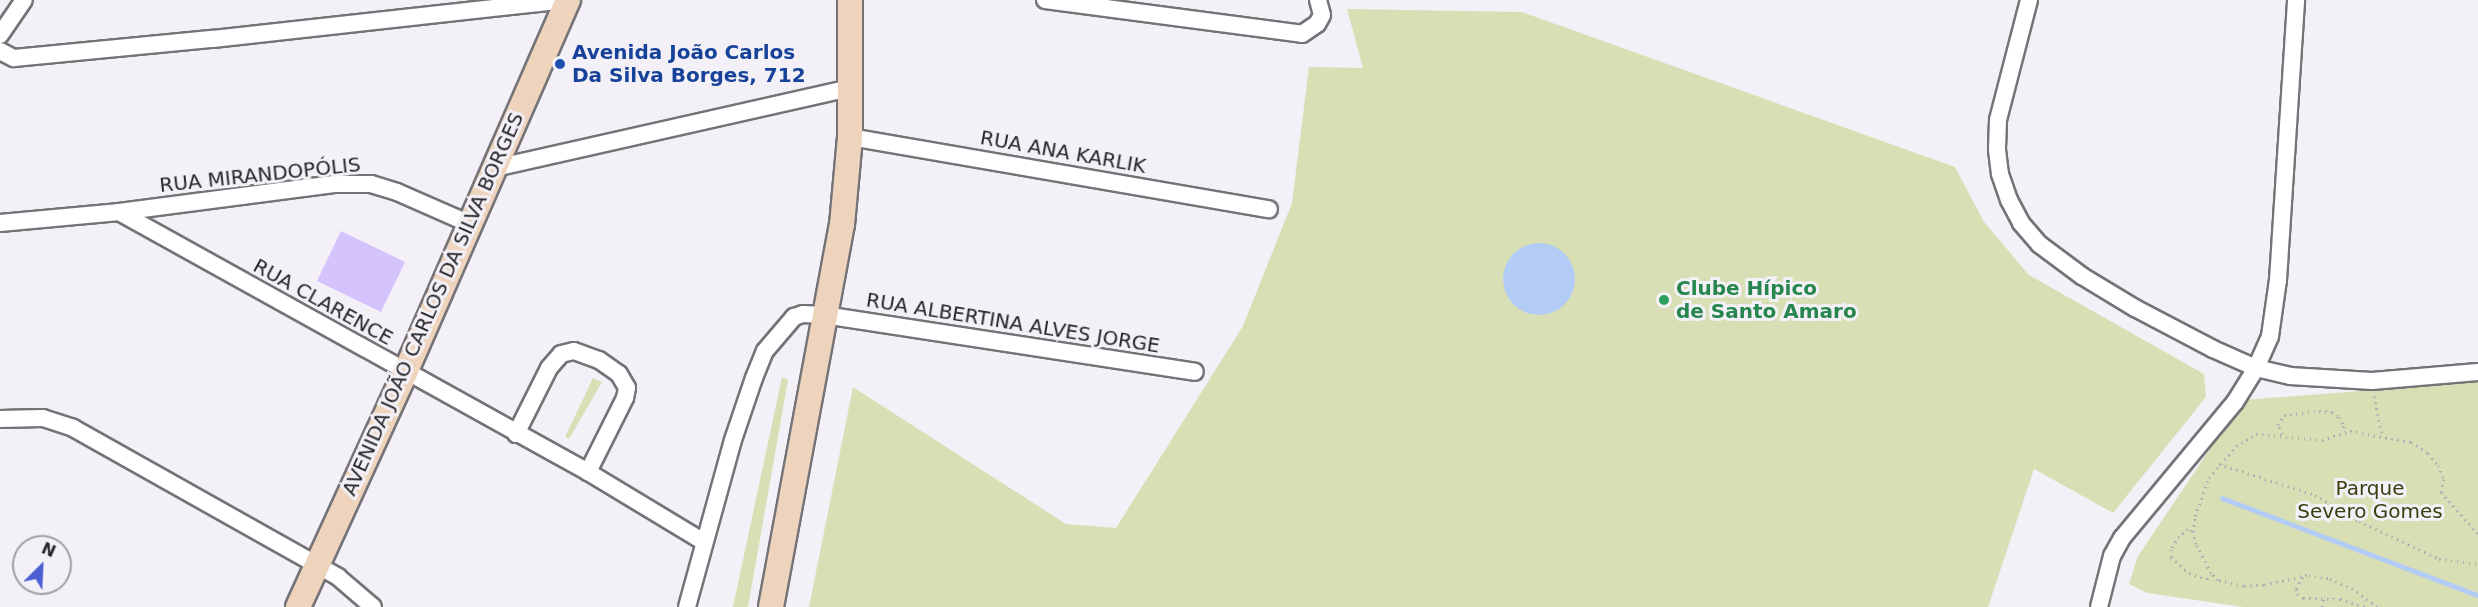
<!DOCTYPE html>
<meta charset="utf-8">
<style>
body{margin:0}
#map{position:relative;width:2478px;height:607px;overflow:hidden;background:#f3f1f7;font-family:"DejaVu Sans",sans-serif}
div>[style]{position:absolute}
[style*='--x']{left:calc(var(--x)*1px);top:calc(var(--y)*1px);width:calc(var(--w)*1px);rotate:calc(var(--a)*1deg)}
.green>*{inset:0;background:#d9dfb4}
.water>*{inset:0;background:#b3ccf6}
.round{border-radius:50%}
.stream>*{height:5px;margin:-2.5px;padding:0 2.5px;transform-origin:2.5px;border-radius:2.5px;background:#b3ccf6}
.building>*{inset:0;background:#d5c3fd}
.path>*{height:3px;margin-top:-1.5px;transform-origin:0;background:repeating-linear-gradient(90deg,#b0aeb3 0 1.5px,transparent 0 6px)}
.roads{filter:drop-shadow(2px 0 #747378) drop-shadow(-2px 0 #747378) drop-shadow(0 2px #747378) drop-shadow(0 -2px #747378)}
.street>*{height:16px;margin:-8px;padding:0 8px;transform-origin:8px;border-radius:8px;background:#fff}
.secondary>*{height:24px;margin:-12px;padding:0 12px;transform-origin:12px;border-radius:12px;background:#eed4bc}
.dots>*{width:16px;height:16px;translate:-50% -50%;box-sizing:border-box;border:3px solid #f3f1f7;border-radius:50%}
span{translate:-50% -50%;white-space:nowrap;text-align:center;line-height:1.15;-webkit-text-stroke:6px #f3f1f7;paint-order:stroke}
.transit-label{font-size:20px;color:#164399;font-weight:700}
.left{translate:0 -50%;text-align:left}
.street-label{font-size:20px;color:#262528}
.leisure-label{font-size:20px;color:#27864d;font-weight:700}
.park-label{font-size:20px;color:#3a3e0f}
.north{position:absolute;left:12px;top:535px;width:60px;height:60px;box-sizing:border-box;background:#f3f1f7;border:2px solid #a19fa4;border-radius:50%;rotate:24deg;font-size:16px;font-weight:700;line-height:24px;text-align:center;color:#262528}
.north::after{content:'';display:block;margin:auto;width:21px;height:27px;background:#4c5ed3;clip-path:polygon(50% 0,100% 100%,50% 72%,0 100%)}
</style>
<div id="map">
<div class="green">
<div style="clip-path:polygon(1347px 9px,1522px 12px,1955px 167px,1984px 222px,2029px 275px,2204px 374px,2206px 397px,2113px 513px,2034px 469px,1988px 607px,809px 607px,853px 387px,1066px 524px,1116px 528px,1243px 326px,1292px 203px,1309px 67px,1363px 68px)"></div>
<div style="clip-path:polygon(782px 377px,788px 380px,748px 607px,733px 607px)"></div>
<div style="clip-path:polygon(593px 378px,602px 382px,569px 439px,565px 437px)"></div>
<div style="clip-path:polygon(2478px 382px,2478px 607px,2243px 607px,2147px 593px,2129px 584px,2138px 556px,2243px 400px)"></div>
</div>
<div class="water">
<div class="round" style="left:1503px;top:243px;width:72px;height:72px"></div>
</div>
<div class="stream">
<div style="--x:2222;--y:498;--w:274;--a:20.8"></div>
</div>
<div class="building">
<div style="clip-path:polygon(341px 231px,405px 262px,381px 312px,317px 281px)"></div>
</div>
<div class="path">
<div style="--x:2374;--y:396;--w:40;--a:78"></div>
<div style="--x:2282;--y:434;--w:10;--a:-114"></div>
<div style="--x:2278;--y:425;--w:12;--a:-59"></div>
<div style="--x:2284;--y:415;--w:35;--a:-7"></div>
<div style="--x:2319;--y:411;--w:13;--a:4"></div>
<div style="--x:2332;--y:412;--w:9;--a:36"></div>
<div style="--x:2339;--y:417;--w:10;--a:61"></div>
<div style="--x:2344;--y:426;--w:6;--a:108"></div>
<div style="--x:2219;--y:464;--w:101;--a:17.9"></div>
<div style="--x:2315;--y:495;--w:51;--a:30.6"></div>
<div style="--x:2359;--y:521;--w:89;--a:25.4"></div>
<div style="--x:2439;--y:559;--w:39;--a:7"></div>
<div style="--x:2192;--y:531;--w:4;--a:-153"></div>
<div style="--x:2188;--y:529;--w:11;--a:142"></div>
<div style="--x:2179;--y:536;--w:15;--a:122"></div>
<div style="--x:2171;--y:549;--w:8;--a:90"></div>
<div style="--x:2171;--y:557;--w:24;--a:42"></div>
<div style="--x:2189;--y:573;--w:19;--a:18"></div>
<div style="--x:2207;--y:579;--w:6;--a:-45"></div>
<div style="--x:2303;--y:577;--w:14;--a:120"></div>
<div style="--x:2296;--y:589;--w:5;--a:79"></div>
<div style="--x:2297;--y:594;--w:7;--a:34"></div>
<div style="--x:2303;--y:598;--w:37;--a:2"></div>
<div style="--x:2340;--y:599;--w:26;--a:18"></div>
<div style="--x:2322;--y:607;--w:10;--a:-79"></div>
<div style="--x:2377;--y:607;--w:30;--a:-143"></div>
<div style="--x:2353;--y:589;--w:27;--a:-156"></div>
<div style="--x:2328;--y:578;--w:21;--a:-172"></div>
<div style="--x:2307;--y:575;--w:44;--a:166.9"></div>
<div style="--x:2264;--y:585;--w:20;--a:177"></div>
<div style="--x:2244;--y:586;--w:27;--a:-167"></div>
<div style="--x:2218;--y:580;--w:10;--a:-135"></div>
<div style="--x:2211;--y:573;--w:33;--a:-117"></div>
<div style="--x:2196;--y:544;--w:12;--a:-104"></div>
<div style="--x:2193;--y:532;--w:16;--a:-83"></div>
<div style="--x:2195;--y:516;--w:40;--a:-69.8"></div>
<div style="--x:2209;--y:478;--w:42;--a:-49.8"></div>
<div style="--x:2236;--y:446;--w:23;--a:-31"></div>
<div style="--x:2256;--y:434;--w:66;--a:5.2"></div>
<div style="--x:2322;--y:440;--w:29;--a:-18"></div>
<div style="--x:2350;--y:431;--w:62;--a:10.2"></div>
<div style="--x:2411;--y:442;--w:20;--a:33"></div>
<div style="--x:2428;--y:453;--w:16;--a:50"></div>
<div style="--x:2438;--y:465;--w:15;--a:67"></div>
<div style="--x:2444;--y:479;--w:13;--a:103"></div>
<div style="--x:2441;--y:492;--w:56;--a:48.6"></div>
</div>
<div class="roads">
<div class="street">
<div style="--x:1045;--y:0;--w:259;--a:7.5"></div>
<div style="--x:1302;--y:34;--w:18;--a:-34"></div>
<div style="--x:1317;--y:24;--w:10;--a:-61"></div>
<div style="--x:1322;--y:15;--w:16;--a:-105"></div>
<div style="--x:2029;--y:0;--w:124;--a:104.5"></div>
<div style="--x:1998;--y:120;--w:30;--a:92"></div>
<div style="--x:1997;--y:150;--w:24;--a:83"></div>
<div style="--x:2000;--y:174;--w:28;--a:71"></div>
<div style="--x:2009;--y:200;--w:26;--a:62"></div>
<div style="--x:2021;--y:223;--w:28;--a:49"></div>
<div style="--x:2039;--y:244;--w:54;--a:36.7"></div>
<div style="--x:2082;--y:276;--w:62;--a:31.1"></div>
<div style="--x:2135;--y:308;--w:88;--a:27.7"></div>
<div style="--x:2213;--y:349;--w:47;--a:23.8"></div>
<div style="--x:2256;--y:368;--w:35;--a:13"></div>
<div style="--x:2290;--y:376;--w:82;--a:3.5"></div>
<div style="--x:2372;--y:381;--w:106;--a:-4.9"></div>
<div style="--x:0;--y:35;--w:42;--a:-55.6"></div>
<div style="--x:0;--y:51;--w:16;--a:27"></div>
<div style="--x:14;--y:58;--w:200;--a:-5.5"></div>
<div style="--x:213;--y:39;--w:356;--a:-6.3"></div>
<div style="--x:850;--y:137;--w:425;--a:9.8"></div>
<div style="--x:495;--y:168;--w:365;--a:-12.7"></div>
<div style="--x:119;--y:212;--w:536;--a:29"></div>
<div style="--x:588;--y:472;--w:135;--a:31.1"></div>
<div style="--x:0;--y:223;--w:120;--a:-5.3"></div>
<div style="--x:119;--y:212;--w:217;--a:-7.4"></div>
<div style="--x:334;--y:184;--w:37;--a:0"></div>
<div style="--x:371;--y:184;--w:27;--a:17"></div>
<div style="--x:397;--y:192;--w:80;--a:23.7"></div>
<div style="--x:0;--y:419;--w:43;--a:-1.3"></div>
<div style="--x:43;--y:418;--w:32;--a:18"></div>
<div style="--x:73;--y:428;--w:304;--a:29.3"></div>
<div style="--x:338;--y:577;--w:46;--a:40.6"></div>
<div style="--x:516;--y:434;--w:74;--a:-63.4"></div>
<div style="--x:549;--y:368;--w:18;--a:-49"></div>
<div style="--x:561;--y:354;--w:13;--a:-13"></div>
<div style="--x:574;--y:351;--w:27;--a:20"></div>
<div style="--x:599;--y:360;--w:24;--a:35"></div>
<div style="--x:619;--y:374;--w:16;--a:60"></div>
<div style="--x:627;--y:388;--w:10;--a:101"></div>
<div style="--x:625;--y:398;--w:83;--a:116.6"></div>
<div style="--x:687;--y:607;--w:173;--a:-74.6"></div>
<div style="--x:733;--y:440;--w:65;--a:-71.3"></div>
<div style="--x:754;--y:378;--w:29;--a:-68"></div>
<div style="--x:765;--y:351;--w:45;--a:-49.5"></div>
<div style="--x:794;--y:317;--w:9;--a:-18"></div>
<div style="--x:803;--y:314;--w:21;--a:3"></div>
<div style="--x:824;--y:315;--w:375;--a:8.7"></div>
<div style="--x:2099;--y:607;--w:53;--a:-75.7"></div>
<div style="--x:2112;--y:556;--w:21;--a:-61"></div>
<div style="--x:2122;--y:538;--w:177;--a:-50.3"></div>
<div style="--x:2235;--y:402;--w:40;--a:-58"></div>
<div style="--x:2256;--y:368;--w:35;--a:-66"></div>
<div style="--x:2270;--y:336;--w:57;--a:-81.9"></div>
<div style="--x:2278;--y:280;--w:281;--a:-86.3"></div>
</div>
<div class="secondary">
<div style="--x:298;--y:607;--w:257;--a:-65.4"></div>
<div style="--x:405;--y:373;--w:407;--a:-66.4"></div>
<div style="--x:771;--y:607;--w:389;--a:-79.5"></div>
<div style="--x:842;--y:225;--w:88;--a:-84.8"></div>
<div style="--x:850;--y:137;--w:137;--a:-90"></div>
</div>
</div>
<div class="dots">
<div style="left:560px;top:64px;background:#1a4fb4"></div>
<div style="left:1664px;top:300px;background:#2e9e5b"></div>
</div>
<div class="transit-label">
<span class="left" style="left:572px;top:64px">Avenida João Carlos<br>Da Silva Borges, 712</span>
</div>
<div class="street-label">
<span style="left:1063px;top:152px;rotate:10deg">RUA ANA KARLIK</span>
<span style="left:260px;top:175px;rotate:-6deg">RUA MIRANDOPÓLIS</span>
<span style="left:323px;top:302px;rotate:29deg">RUA CLARENCE</span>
<span style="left:433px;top:304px;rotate:-66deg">AVENIDA JOÃO CARLOS DA SILVA BORGES</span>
<span style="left:1013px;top:323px;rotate:9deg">RUA ALBERTINA ALVES JORGE</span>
</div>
<div class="leisure-label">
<span class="left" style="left:1676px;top:300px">Clube Hípico<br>de Santo Amaro</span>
</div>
<div class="park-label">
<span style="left:2370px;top:500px">Parque<br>Severo Gomes</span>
</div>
<div class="north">N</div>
</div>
